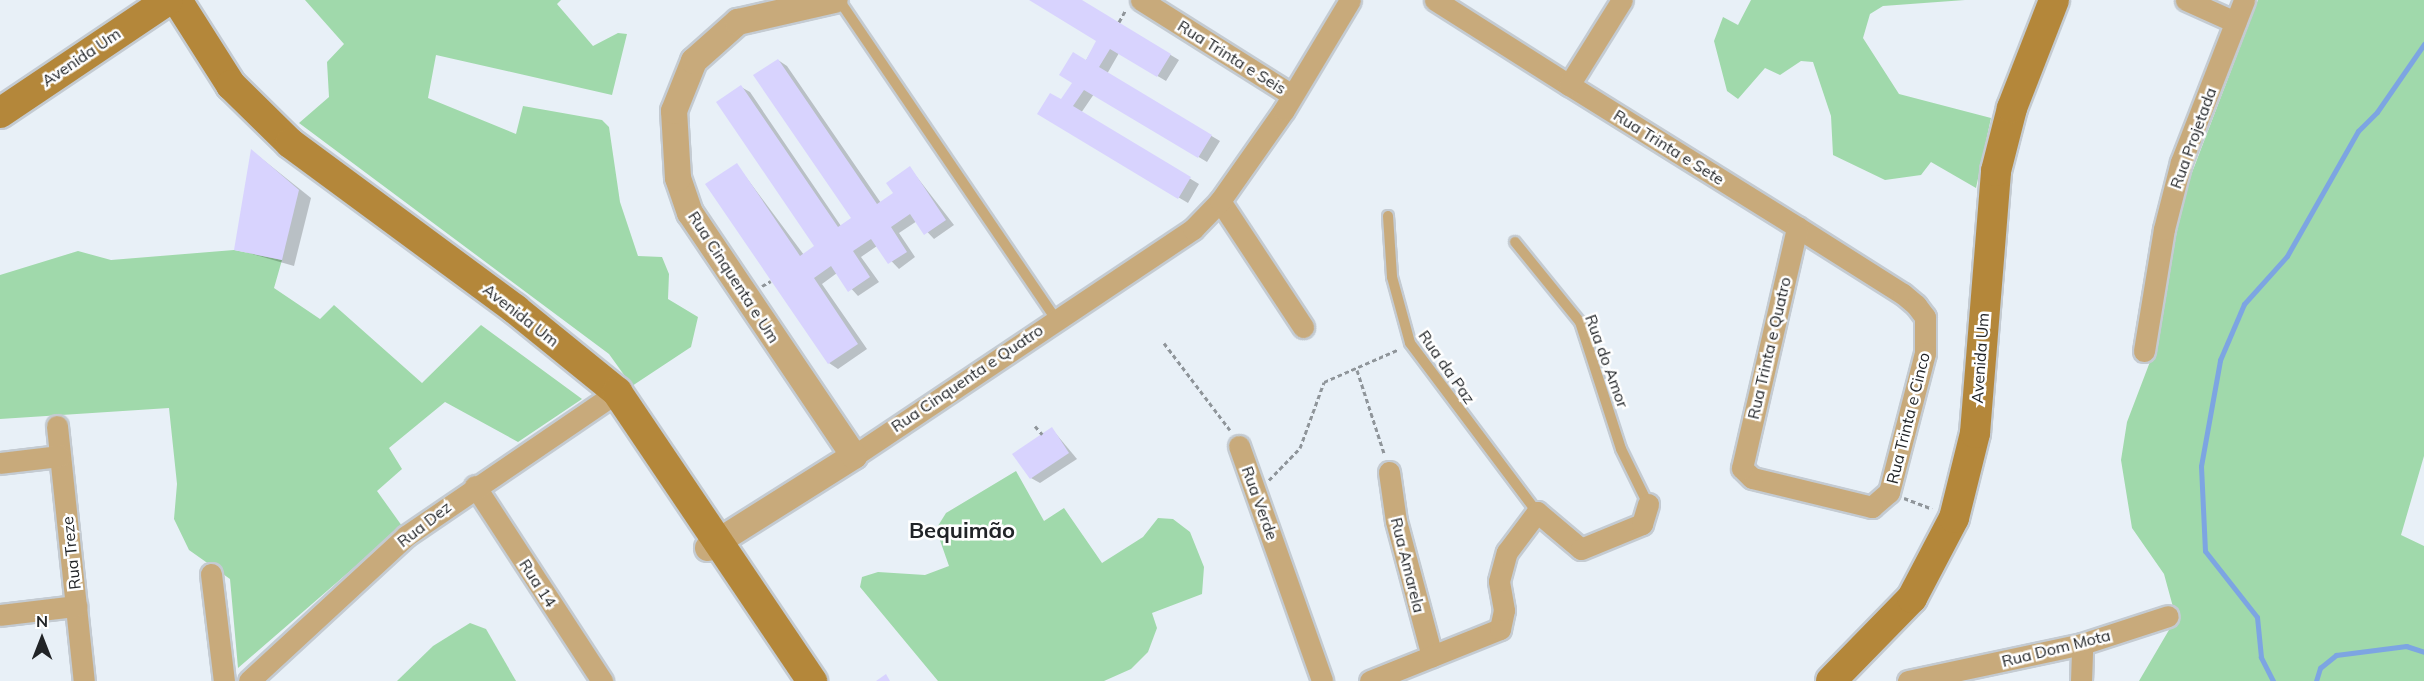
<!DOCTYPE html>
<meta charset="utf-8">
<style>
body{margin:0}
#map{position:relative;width:2424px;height:681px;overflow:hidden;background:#e8f0f7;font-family:Mulish,sans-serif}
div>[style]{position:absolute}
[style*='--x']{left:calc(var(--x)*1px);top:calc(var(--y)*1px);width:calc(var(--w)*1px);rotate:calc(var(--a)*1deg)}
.green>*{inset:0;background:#a0d9ab}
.shadow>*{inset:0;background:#0003}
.stream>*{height:5px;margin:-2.5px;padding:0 2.5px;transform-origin:2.5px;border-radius:2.5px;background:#7da5e2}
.building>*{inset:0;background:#d8d3fe}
.path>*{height:3px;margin-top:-1.5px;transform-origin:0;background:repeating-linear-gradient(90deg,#8f959a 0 4.5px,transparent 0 7.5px)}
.roads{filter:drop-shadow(2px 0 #c4cbd2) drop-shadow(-2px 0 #c4cbd2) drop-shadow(0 2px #c4cbd2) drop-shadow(0 -2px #c4cbd2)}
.service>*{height:10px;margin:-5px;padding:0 5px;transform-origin:5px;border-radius:5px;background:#c8aa7b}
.minor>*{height:21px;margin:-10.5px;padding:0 10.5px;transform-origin:10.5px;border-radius:10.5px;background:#c8aa7b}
.tertiary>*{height:26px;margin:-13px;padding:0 13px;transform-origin:13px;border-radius:13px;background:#c8aa7b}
.secondary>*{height:30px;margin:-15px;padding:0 15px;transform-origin:15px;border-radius:15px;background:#b4873a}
span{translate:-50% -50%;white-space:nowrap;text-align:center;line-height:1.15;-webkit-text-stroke:5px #fff;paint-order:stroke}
.street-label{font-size:16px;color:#212427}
.district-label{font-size:22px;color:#212427;font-weight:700}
.north{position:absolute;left:12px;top:609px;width:60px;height:60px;-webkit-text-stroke:4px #fff;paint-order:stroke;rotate:0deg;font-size:16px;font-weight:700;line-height:24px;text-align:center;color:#212427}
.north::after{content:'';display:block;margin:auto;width:21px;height:27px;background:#212427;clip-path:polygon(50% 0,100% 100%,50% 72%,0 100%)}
</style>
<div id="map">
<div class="green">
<div style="clip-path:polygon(305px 0,561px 0,557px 4px,593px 46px,618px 33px,627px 34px,612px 95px,436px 55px,428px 98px,516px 134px,523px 106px,602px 120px,609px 127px,620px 202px,638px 256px,662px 257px,669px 274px,668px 299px,698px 317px,691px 347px,632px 386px,609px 354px,299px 123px,329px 97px,327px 62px,344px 44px)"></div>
<div style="clip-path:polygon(1751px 0,1965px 0,1883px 6px,1870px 14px,1863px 38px,1899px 94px,1991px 118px,1976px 188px,1931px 162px,1921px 175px,1885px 180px,1833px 155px,1831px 116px,1813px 62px,1801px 61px,1780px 75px,1765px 68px,1738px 99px,1727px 91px,1714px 41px,1723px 17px,1738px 25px)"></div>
<div style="clip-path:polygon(2258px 0,2424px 0,2424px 456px,2401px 535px,2424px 546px,2424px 681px,2139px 681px,2176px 618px,2164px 574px,2132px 528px,2121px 460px,2127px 422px,2156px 346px,2183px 196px)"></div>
<div style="clip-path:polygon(234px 250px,282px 260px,274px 288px,320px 319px,334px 305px,422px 383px,481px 325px,582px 399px,518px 442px,445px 402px,389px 448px,402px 469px,377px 491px,402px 526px,238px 668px,230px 579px,189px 550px,174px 519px,177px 484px,169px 408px,0 419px,0 275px,78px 251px,111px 260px)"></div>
<div style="clip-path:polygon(1016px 471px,1044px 521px,1064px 508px,1102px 563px,1143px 537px,1158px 518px,1173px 519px,1190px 532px,1204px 567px,1202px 594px,1152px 613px,1157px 628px,1148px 652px,1131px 669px,1104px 681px,938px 681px,860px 587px,862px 577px,878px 572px,925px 575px,949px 566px,936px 529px,946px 513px)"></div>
<div style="clip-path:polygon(470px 623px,486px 629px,516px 681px,397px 681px,433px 646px)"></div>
</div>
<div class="shadow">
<div style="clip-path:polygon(1032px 0,1080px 0,1179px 60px,1166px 81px,1119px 53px,1107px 74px,1220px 141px,1207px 162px,1094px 94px,1081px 113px,1199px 184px,1188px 203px,1039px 114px,1062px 101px,1098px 40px)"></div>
<div style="clip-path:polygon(778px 60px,787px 66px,881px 203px,895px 193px,910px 168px,954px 225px,934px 239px,917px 221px,899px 233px,915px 257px,899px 269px,877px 246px,861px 257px,879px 282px,858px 296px,837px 273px,822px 284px,867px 349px,838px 369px,829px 363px,737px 165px,804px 255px,816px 246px,741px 87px,750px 92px,841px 226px,853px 218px)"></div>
<div style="clip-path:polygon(252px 151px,311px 198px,294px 266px,235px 249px)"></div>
<div style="clip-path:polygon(1052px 429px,1077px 459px,1040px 483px,1031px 478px)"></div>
</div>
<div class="stream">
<div style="--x:2273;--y:681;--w:27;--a:-117"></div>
<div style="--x:2261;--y:657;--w:40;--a:-95.7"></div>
<div style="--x:2257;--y:617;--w:84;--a:-128.2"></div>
<div style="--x:2205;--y:551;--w:85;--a:-92.7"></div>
<div style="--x:2201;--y:466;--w:108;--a:-79.8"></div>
<div style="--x:2220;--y:360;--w:61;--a:-66.8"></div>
<div style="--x:2244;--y:304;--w:64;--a:-48.1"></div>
<div style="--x:2287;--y:256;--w:144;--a:-60.4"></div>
<div style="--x:2358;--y:131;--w:27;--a:-45"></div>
<div style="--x:2377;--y:112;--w:83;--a:-55.3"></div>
<div style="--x:2316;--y:681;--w:14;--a:-73"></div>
<div style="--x:2320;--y:668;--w:21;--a:-39"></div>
<div style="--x:2336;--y:655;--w:71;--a:-7.3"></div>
<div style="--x:2406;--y:646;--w:19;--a:18"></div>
</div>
<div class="building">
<div style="clip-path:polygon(1029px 0,1082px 0,1171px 54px,1157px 77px,1110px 49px,1099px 67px,1212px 135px,1198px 158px,1084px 90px,1073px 106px,1191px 177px,1178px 199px,1037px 114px,1050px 93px,1061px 99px,1072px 83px,1059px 75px,1073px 52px,1086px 60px,1096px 41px)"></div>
<div style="clip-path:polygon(778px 59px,877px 204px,893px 193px,886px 183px,910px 166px,946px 220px,924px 235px,910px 214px,891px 227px,907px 252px,888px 264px,871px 239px,853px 251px,870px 277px,848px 292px,831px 266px,814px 278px,858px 344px,828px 364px,705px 184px,737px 163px,800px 256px,814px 246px,716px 102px,741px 85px,838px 227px,851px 218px,753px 75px)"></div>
<div style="clip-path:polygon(251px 149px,299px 190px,282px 260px,234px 250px)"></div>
<div style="clip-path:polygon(1052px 427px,1069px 453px,1030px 479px,1012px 454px)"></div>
<div style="clip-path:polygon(886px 674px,890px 681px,876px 681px)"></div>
</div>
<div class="path">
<div style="--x:1119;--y:22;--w:13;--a:-61"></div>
<div style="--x:762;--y:286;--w:10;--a:-29"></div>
<div style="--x:1164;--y:343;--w:109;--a:52.8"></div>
<div style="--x:1357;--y:370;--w:87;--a:72"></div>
<div style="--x:1035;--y:426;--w:11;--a:49"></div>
<div style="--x:1269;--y:480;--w:45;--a:-45.9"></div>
<div style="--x:1300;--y:448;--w:70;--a:-70"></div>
<div style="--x:1324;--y:382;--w:82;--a:-23.7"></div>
<div style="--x:1904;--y:498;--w:30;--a:21"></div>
</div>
<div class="roads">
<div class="service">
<div style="--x:839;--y:0;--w:384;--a:55.8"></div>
<div style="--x:1388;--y:216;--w:61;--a:86.2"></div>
<div style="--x:1392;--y:277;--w:68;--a:74.7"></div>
<div style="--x:1410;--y:343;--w:211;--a:53.1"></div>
<div style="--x:1515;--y:242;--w:103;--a:50.9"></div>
<div style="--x:1580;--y:322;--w:133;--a:72.1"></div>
<div style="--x:1621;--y:449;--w:61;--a:63.9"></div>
</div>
<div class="minor">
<div style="--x:1141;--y:0;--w:178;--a:32.2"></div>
<div style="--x:1435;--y:0;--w:159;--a:32.4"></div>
<div style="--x:1569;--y:85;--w:269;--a:31.9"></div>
<div style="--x:1797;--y:227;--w:125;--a:32.3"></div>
<div style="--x:1903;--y:294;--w:17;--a:40"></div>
<div style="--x:1916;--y:305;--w:15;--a:53"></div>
<div style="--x:1925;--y:317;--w:36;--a:90"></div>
<div style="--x:1925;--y:353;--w:144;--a:104.5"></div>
<div style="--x:1889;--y:492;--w:23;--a:139"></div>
<div style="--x:1872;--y:507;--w:123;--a:-166.4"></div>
<div style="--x:1752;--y:478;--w:14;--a:-135"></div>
<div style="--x:1742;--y:468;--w:247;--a:-77.1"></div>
<div style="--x:2186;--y:0;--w:54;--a:24.2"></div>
<div style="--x:1569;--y:85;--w:100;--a:-58.1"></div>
<div style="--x:1220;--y:201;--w:151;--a:56.6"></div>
<div style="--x:2144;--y:351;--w:124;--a:-80.7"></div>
<div style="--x:2164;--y:229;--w:69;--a:-75.8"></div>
<div style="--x:2181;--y:162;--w:174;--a:-68.7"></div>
<div style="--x:57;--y:426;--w:256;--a:84"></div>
<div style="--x:1239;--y:446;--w:249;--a:70.5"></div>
<div style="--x:854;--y:456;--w:408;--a:-33.8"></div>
<div style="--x:1193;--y:229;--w:39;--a:-46"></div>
<div style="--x:1220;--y:201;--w:111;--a:-54.9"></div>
<div style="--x:1284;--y:110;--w:128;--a:-59"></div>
<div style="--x:0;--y:463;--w:60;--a:-6.7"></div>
<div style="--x:1389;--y:472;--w:49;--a:81.9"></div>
<div style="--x:1396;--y:521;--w:140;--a:75.1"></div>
<div style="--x:475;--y:486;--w:233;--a:56.9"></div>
<div style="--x:211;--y:574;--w:108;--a:83.1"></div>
<div style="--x:0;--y:615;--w:77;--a:-6.8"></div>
<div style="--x:249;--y:681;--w:214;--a:-42.7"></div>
<div style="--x:406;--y:536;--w:255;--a:-34.3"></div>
<div style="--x:1370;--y:681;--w:140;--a:-21.8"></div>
<div style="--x:1500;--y:629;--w:19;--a:-78"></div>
<div style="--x:1504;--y:610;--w:29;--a:-100"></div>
<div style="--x:1499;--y:581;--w:30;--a:-75"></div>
<div style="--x:1507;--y:552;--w:50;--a:-53.1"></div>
<div style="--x:1537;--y:512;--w:57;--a:40.1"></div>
<div style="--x:1581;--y:549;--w:66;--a:-22.3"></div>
<div style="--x:1642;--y:524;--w:21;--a:-73"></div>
<div style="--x:1908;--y:681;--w:178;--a:-12"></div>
<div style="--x:2082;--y:644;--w:90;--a:-18"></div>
<div style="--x:2081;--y:681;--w:37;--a:-88"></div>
</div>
<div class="tertiary">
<div style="--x:708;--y:548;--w:173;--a:-32.2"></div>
<div style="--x:854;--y:456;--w:293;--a:-124"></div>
<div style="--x:690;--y:213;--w:37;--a:-109"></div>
<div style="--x:678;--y:178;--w:67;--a:-93.4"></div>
<div style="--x:674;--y:111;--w:54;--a:-68.2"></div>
<div style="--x:694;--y:61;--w:59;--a:-41.6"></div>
<div style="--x:738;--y:22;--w:99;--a:-12.8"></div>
</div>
<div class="secondary">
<div style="--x:177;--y:0;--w:101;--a:57.6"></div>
<div style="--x:231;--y:85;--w:83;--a:44.5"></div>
<div style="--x:290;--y:143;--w:280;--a:36.4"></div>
<div style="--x:515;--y:309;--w:132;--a:39.1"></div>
<div style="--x:617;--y:392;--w:349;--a:56"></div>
<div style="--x:0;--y:113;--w:202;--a:-33.9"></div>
<div style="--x:1831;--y:681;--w:116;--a:-45.7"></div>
<div style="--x:1912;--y:598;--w:90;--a:-62.3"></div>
<div style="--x:1954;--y:518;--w:88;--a:-76.1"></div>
<div style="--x:1975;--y:433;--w:263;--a:-85.4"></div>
<div style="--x:1996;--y:171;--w:65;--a:-75.7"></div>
<div style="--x:2012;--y:108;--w:116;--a:-68.7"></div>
</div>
</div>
<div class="street-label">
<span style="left:81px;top:57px;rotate:-34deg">Avenida Um</span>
<span style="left:1232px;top:57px;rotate:32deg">Rua Trinta e Seis</span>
<span style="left:2193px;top:138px;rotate:-70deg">Rua Projetada</span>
<span style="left:1669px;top:147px;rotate:32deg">Rua Trinta e Sete</span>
<span style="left:734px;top:277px;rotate:57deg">Rua Cinquenta e Um</span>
<span style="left:521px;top:315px;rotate:38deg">Avenida Um</span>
<span style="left:1769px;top:348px;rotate:-77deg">Rua Trinta e Quatro</span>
<span style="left:1980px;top:358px;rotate:-86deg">Avenida Um</span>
<span style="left:1607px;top:361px;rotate:70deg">Rua do Amor</span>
<span style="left:1447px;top:367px;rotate:55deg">Rua da Paz</span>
<span style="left:967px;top:378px;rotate:-34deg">Rua Cinquenta e Quatro</span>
<span style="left:1908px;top:418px;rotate:-76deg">Rua Trinta e Cinco</span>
<span style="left:1260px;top:503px;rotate:70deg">Rua Verde</span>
<span style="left:424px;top:524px;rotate:-38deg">Rua Dez</span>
<span style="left:71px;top:553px;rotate:-96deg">Rua Treze</span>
<span style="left:1408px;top:565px;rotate:76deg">Rua Amarela</span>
<span style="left:538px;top:583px;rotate:57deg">Rua 14</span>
<span style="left:2056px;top:648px;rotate:-14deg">Rua Dom Mota</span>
</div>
<div class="district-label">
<span style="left:962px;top:531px">Bequimão</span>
</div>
<div class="north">N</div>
</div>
